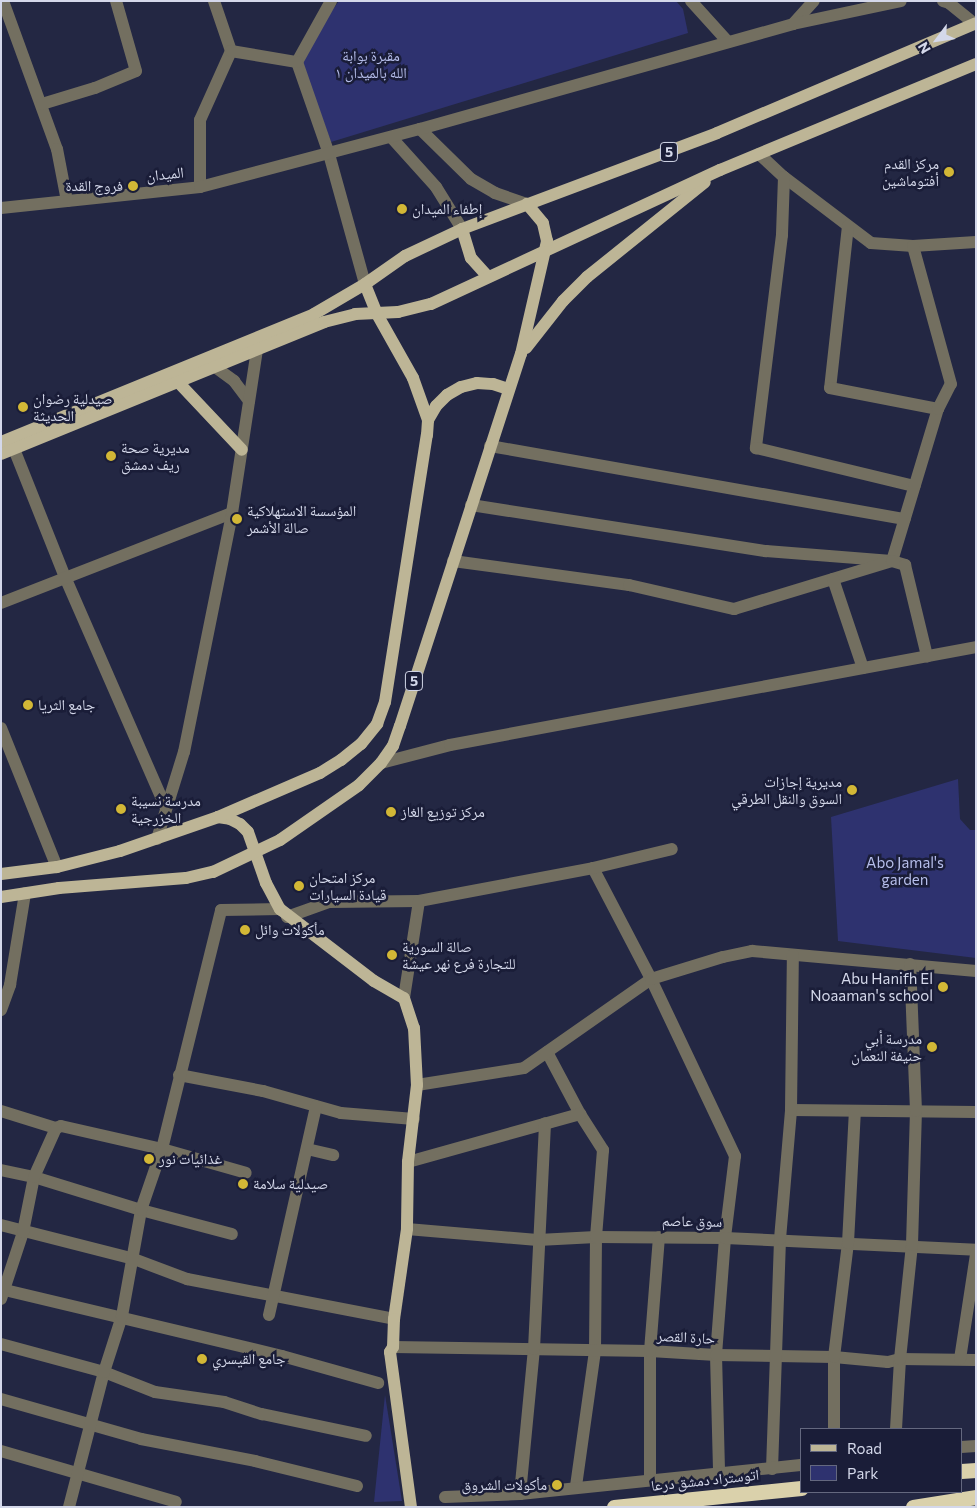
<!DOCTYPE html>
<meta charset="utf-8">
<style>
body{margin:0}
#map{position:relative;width:977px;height:1508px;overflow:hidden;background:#232743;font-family:Commissioner,"Noto Naskh Arabic",sans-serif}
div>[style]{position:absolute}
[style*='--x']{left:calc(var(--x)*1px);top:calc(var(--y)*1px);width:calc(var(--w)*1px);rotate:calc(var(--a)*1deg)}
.green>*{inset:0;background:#2e326f}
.minor>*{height:12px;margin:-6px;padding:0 6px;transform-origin:6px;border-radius:6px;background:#736f60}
.major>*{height:12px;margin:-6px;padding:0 6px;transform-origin:6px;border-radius:6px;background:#bdb596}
.highway>*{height:15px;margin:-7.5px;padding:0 7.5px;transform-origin:7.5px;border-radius:7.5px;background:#dad1ab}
.dots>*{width:14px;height:14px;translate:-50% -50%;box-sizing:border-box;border:2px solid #1a1d38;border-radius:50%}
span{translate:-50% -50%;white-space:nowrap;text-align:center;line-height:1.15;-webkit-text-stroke:5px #1a1d38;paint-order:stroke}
.shield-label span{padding:1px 4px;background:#1a1d38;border:1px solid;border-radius:4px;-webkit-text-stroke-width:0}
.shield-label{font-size:14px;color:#d4d8ea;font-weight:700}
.park-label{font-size:15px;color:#b6beeb}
.poi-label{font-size:15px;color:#d4d8ea}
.right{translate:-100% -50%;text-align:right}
.left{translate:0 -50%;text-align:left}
.street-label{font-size:15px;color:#d4d8ea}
.frame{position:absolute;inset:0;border:2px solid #d4d8ea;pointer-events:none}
.legend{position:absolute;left:800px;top:1428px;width:162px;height:65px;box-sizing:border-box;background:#1a1d38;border:1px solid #64687f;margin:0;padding:6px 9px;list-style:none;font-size:15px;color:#d4d8ea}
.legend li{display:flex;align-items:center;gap:10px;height:25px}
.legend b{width:25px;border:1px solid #64687f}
.north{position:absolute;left:912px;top:15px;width:50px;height:50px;-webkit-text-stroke:4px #1a1d38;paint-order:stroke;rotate:239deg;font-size:14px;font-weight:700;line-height:20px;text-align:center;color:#d4d8ea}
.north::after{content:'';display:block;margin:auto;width:18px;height:22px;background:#d4d8ea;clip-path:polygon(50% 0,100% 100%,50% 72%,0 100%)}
</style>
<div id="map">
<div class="green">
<div style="clip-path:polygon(339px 1px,676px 1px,683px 9px,688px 33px,331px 142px,299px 56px)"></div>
<div style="clip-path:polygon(958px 779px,960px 819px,970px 830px,976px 830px,976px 958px,838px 941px,831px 817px)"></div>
<div style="clip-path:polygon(385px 1395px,402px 1501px,374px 1502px)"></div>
</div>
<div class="minor">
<div style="--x:3;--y:1;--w:158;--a:70"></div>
<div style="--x:57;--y:149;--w:53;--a:79.1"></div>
<div style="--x:214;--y:1;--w:53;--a:71.2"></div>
<div style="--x:331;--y:1;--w:70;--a:119.1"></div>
<div style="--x:297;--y:62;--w:97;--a:70.8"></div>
<div style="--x:329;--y:154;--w:135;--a:74.5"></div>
<div style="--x:691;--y:1;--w:55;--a:47.9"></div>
<div style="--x:943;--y:1;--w:6;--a:18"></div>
<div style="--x:949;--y:3;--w:33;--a:39"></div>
<div style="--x:793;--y:24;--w:31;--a:-48"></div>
<div style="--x:42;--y:104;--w:55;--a:-16.8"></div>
<div style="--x:95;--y:88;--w:44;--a:-22.5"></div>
<div style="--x:136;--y:71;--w:73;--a:-105.9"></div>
<div style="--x:420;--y:129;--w:71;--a:44.4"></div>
<div style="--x:471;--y:179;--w:28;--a:30"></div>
<div style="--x:495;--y:193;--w:34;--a:19"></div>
<div style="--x:391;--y:137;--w:67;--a:48"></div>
<div style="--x:436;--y:187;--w:49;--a:58.2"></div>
<div style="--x:759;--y:154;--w:34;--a:43"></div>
<div style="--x:784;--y:177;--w:109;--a:37.2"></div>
<div style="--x:871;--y:243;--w:42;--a:4.1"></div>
<div style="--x:913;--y:246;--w:63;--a:-3.6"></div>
<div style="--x:784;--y:177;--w:58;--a:92"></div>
<div style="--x:782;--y:235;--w:215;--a:97"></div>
<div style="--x:756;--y:448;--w:163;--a:13.5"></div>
<div style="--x:200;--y:187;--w:67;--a:-90"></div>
<div style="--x:200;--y:120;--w:76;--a:-65.8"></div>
<div style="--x:231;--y:51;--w:67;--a:9.5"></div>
<div style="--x:1;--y:208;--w:200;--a:-6"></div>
<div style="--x:200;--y:187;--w:228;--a:-14.8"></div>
<div style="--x:420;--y:129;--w:387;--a:-15.7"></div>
<div style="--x:793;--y:24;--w:110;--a:-12"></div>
<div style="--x:848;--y:226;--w:163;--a:96.3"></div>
<div style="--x:830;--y:388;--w:110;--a:11"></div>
<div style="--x:215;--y:367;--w:24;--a:36"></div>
<div style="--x:234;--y:381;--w:25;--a:53"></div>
<div style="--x:490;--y:446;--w:421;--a:10"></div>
<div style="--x:14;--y:449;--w:138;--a:68.3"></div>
<div style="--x:65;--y:577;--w:252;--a:66.4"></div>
<div style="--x:471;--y:505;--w:299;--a:8.9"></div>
<div style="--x:766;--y:551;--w:126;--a:4.5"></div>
<div style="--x:892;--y:561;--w:159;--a:-73.2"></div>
<div style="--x:938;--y:409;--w:28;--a:-63"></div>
<div style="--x:951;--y:384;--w:143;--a:-105.4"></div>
<div style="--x:453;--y:561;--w:178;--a:7.8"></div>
<div style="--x:629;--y:585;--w:108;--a:12.9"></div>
<div style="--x:734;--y:609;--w:165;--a:-16.9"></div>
<div style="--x:892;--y:561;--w:14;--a:17"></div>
<div style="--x:905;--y:565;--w:94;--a:76.4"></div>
<div style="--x:833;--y:579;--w:94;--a:71.4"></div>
<div style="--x:1;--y:603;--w:248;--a:-21.3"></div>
<div style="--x:1;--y:728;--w:150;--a:68.1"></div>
<div style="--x:381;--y:763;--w:71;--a:-14.6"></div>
<div style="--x:450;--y:745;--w:535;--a:-10.55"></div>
<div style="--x:157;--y:839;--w:91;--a:-72.8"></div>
<div style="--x:184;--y:752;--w:244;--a:-78.6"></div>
<div style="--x:232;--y:513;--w:165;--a:-81.3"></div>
<div style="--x:593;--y:868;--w:125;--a:62.4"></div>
<div style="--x:651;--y:979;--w:196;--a:64.6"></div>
<div style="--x:735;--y:1156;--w:83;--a:97"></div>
<div style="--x:725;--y:1238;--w:117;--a:94.4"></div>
<div style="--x:716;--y:1355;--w:118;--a:88.5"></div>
<div style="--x:419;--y:901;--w:177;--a:-10.7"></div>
<div style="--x:593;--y:868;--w:81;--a:-13.5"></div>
<div style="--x:287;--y:917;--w:45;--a:-19.7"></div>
<div style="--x:329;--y:902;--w:90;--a:-0.6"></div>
<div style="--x:419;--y:901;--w:98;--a:98.8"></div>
<div style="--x:1;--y:1010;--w:27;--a:-70"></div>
<div style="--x:10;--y:985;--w:93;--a:-80.7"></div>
<div style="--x:547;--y:1052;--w:70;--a:62"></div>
<div style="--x:580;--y:1114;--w:43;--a:57.4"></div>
<div style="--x:603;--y:1150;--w:87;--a:94.6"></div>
<div style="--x:596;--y:1237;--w:114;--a:90.5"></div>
<div style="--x:595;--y:1351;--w:137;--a:98"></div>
<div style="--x:179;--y:1075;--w:86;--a:10.8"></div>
<div style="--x:263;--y:1091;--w:81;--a:15.8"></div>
<div style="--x:341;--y:1113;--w:73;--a:4.7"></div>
<div style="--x:417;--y:1085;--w:108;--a:-9"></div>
<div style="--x:524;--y:1068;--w:155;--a:-35"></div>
<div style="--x:651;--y:979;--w:75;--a:-17"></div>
<div style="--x:723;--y:957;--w:30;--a:-12"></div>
<div style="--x:752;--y:951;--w:225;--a:5.1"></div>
<div style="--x:791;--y:1110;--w:185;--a:0.6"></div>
<div style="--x:1;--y:1111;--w:58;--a:17.2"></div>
<div style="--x:56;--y:1128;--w:5;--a:-22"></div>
<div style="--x:61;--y:1126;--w:104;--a:12.8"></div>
<div style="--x:162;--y:1149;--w:87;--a:15.9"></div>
<div style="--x:307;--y:1149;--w:27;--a:13"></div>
<div style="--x:408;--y:1162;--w:179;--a:-15.6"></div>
<div style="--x:1;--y:1170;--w:34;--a:12"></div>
<div style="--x:34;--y:1177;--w:112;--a:17.1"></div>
<div style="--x:141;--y:1210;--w:94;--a:14.8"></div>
<div style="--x:1;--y:1225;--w:137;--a:14.3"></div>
<div style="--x:134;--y:1259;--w:57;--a:20.7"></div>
<div style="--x:187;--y:1279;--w:211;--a:10.9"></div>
<div style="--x:407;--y:1229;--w:131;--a:4.8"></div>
<div style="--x:538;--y:1240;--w:58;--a:-3"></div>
<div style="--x:596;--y:1237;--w:129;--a:0.4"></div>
<div style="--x:725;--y:1238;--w:251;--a:2.7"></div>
<div style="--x:1;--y:1289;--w:289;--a:13.4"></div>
<div style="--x:282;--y:1356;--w:100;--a:15.7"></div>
<div style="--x:1;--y:1299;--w:71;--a:-71.8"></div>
<div style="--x:23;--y:1232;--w:56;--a:-78.7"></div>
<div style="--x:34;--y:1177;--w:54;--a:-65.8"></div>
<div style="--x:269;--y:1315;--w:214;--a:-77.3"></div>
<div style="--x:1;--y:1344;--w:107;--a:15.2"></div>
<div style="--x:104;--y:1372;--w:55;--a:21.4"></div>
<div style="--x:155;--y:1392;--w:70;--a:8.2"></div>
<div style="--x:224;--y:1402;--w:40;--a:18"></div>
<div style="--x:262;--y:1414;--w:106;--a:11.9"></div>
<div style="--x:393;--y:1347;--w:257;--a:0.9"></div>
<div style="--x:650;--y:1351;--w:66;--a:3.5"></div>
<div style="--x:716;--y:1355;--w:118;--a:1"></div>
<div style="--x:834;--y:1357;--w:54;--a:5.3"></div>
<div style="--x:888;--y:1362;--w:12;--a:-14"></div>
<div style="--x:900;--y:1359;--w:76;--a:0.8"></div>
<div style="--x:960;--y:1359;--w:105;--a:-81.3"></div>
<div style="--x:1;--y:1399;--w:146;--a:15.9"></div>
<div style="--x:141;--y:1439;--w:116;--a:10.9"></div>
<div style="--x:255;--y:1461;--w:105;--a:13.8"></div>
<div style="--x:834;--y:1429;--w:72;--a:-90"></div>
<div style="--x:834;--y:1357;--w:115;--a:-83"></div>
<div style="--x:848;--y:1243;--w:132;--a:-87"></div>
<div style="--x:896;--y:1429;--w:70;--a:-86.7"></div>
<div style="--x:900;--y:1359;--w:115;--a:-84"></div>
<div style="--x:912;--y:1245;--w:134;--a:-88.3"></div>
<div style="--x:916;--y:1111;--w:147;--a:-92.3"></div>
<div style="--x:961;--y:1447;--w:15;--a:-4"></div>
<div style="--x:1;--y:1451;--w:182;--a:16.2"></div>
<div style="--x:772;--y:1469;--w:230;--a:-88"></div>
<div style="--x:780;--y:1239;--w:129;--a:-85.1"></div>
<div style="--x:791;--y:1110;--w:155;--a:-89.3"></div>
<div style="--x:650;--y:1480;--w:129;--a:-90"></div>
<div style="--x:650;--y:1351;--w:114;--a:-85.5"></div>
<div style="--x:520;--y:1494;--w:146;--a:-84.5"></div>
<div style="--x:534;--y:1349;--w:226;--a:-87.2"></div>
<div style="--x:445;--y:1497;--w:75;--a:-2.3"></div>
<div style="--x:520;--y:1494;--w:282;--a:-5.9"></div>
<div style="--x:69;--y:1507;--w:139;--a:-75.5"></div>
<div style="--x:104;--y:1372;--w:59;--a:-72.2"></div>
<div style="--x:122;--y:1316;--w:108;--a:-79.8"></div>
<div style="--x:141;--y:1210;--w:65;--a:-71"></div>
<div style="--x:162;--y:1149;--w:246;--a:-76.1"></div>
<div style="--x:221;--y:910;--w:59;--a:-1"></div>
</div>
<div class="major">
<div style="--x:462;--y:229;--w:30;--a:73"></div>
<div style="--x:471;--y:258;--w:25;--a:48"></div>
<div style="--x:526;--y:348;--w:60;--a:-51.8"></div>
<div style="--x:563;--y:301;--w:34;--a:-45"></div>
<div style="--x:587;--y:277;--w:151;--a:-38.8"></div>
<div style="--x:178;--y:382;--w:93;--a:46.7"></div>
<div style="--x:428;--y:420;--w:16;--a:-60"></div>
<div style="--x:436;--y:406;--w:16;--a:-45"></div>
<div style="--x:447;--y:395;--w:16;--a:-30"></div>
<div style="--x:461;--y:387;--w:16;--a:-14"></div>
<div style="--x:477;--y:383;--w:16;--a:4"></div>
<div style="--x:493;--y:384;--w:16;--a:18"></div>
<div style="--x:1;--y:442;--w:338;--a:-22.2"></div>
<div style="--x:314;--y:314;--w:59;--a:-30.5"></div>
<div style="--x:365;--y:284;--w:49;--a:-35"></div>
<div style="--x:405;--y:256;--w:63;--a:-25.3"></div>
<div style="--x:462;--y:229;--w:272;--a:-20.6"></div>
<div style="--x:717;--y:133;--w:281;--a:-23"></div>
<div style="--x:1;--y:454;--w:349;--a:-22.2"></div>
<div style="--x:324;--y:322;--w:32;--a:-14"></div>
<div style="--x:355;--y:314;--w:43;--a:-2.7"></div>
<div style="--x:398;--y:312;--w:34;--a:-14"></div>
<div style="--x:431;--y:304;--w:319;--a:-24.9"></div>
<div style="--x:720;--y:170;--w:277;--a:-22.5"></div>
<div style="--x:218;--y:817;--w:12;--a:9"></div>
<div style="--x:230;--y:819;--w:11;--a:27"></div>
<div style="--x:240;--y:824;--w:11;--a:45"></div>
<div style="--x:248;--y:832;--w:54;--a:70.6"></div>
<div style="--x:266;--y:883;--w:30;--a:62"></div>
<div style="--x:280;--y:909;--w:118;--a:37.5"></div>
<div style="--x:374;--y:981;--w:34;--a:30"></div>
<div style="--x:404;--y:998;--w:32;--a:72"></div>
<div style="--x:414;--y:1028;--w:57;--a:87"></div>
<div style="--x:417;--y:1085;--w:78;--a:96.7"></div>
<div style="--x:408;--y:1162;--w:67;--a:90.9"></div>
<div style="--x:407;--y:1229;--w:91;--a:98.2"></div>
<div style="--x:394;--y:1319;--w:28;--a:92"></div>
<div style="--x:393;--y:1347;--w:6;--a:121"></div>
<div style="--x:390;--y:1352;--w:156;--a:82.3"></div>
<div style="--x:1;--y:874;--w:56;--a:-7.1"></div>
<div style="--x:57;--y:867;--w:65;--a:-14.3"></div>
<div style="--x:120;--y:851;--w:104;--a:-19.1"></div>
<div style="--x:218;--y:817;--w:111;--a:-23.3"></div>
<div style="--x:320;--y:773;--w:25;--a:-32"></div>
<div style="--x:341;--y:760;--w:26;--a:-39"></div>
<div style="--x:361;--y:744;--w:26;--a:-51"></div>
<div style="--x:377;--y:724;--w:23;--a:-70"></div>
<div style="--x:385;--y:702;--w:270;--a:-81.1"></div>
<div style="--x:427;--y:435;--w:15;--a:-86"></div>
<div style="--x:428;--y:420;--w:45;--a:-109.7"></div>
<div style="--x:413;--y:378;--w:73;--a:-119.4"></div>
<div style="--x:377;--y:314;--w:32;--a:-112"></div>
<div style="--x:1;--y:897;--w:59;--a:-8.8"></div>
<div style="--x:59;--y:888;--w:127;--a:-4.5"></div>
<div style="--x:186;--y:878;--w:28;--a:-13"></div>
<div style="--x:213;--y:872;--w:74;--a:-25.5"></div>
<div style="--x:280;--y:840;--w:96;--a:-34.8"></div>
<div style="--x:359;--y:785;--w:31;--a:-45"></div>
<div style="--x:381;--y:763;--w:21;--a:-55"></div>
<div style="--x:393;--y:746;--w:21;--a:-71"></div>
<div style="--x:400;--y:726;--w:391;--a:-72"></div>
<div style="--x:521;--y:354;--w:116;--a:-77"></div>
<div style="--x:547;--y:241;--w:18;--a:-103"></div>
<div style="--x:543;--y:223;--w:25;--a:-130"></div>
</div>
<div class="highway">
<div style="--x:961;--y:1471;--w:15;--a:-4"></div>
<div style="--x:614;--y:1507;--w:188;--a:-5.8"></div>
<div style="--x:913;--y:1507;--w:64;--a:-9"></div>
</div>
<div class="dots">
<div style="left:949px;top:172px;background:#d2b736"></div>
<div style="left:133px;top:186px;background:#d2b736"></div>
<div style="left:402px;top:209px;background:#d2b736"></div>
<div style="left:23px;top:407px;background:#d2b736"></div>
<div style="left:111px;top:456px;background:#d2b736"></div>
<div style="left:237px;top:519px;background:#d2b736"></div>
<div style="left:28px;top:705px;background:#d2b736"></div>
<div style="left:852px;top:790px;background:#d2b736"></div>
<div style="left:121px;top:809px;background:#d2b736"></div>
<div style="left:391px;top:812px;background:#d2b736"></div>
<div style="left:299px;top:886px;background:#d2b736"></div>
<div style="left:245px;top:930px;background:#d2b736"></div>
<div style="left:392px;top:955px;background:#d2b736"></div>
<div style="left:943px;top:987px;background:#d2b736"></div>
<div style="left:932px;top:1047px;background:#d2b736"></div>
<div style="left:149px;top:1159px;background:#d2b736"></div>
<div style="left:243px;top:1184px;background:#d2b736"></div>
<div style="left:202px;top:1359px;background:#d2b736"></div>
<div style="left:557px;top:1485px;background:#d2b736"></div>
</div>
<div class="shield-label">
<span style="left:669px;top:152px">5</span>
<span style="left:414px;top:681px">5</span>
</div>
<div class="park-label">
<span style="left:371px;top:64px">مقبرة بوابة<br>الله بالميدان ١</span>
<span style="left:905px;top:871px">Abo Jamal's<br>garden</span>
</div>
<div class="poi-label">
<span class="right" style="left:939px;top:172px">مركز القدم<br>أفتوماشين</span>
<span class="right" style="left:123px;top:186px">فروج القدة</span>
<span class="left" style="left:412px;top:209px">إطفاء الميدان</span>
<span class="left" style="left:33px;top:407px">صيدلية رضوان<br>الحديثة</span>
<span class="left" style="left:121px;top:456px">مديرية صحة<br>ريف دمشق</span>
<span class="left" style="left:247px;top:519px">المؤسسة الاستهلاكية<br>صالة الأشمر</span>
<span class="left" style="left:38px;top:705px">جامع الثريا</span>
<span class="right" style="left:842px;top:790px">مديرية إجازات<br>السوق والنقل الطرقي</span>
<span class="left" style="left:131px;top:809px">مدرسة نسيبة<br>الخزرجية</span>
<span class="left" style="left:401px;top:812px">مركز توزيع الغاز</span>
<span class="left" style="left:309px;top:886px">مركز امتحان<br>قيادة السيارات</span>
<span class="left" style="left:255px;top:930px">مأكولات وائل</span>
<span class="left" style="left:402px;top:955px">صالة السورية<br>للتجارة فرع نهر عيشة</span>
<span class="right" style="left:933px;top:987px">Abu Hanifh El<br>Noaaman's school</span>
<span class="right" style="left:922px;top:1047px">مدرسة أبي<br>حنيفة النعمان</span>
<span class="left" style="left:159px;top:1159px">غذائيات نور</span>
<span class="left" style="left:253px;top:1184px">صيدلية سلامة</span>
<span class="left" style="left:212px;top:1359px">جامع القيسري</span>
<span class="right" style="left:547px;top:1485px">مأكولات الشروق</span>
</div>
<div class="street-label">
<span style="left:165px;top:174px;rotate:-6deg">الميدان</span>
<span style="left:692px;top:1221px;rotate:1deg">سوق عاصم</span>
<span style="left:686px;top:1337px;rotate:3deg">حارة القصر</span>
<span style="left:705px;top:1480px;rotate:-6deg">اتوستراد دمشق درعا</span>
</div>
<div class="frame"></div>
<ul class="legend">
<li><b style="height:6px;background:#bdb596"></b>Road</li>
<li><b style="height:14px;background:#2e326f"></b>Park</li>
</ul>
<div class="north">N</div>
</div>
